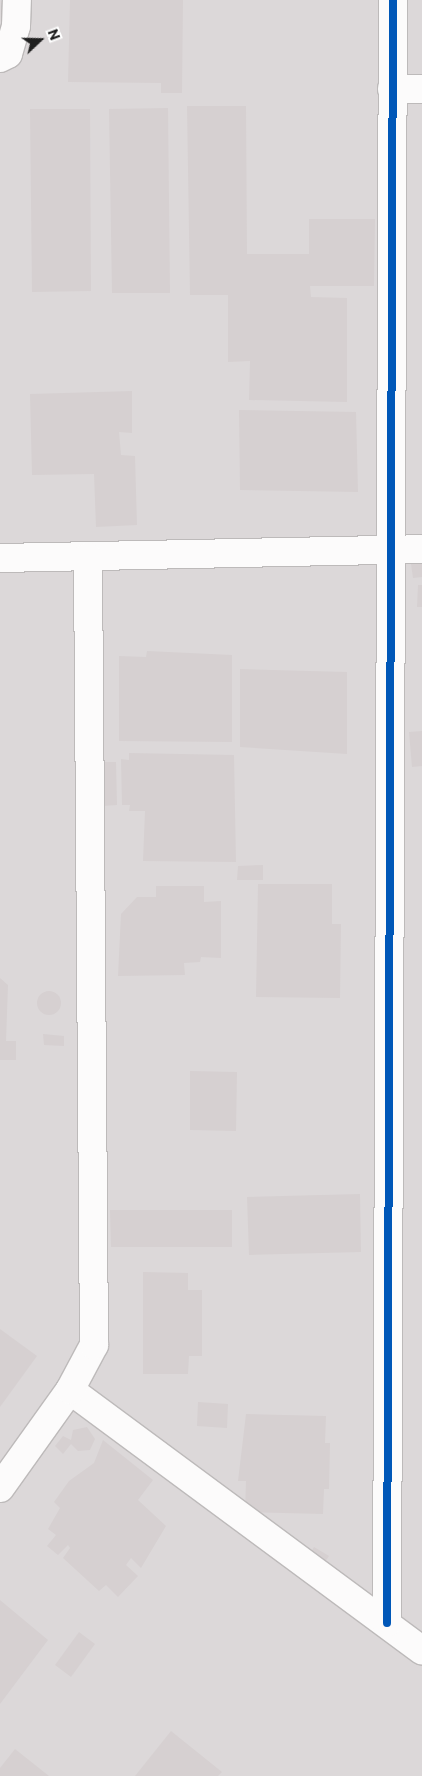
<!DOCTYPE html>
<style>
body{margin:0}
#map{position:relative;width:422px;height:1776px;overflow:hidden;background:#ede7e7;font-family:Commissioner,sans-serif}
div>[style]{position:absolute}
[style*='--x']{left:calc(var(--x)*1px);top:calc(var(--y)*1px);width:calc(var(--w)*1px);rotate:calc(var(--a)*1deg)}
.residential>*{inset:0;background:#dcd8d9}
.building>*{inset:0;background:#d6d0d1}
.round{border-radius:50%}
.roads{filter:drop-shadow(1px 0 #bdbaba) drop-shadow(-1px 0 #bdbaba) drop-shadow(0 1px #bdbaba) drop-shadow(0 -1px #bdbaba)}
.minor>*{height:28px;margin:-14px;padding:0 14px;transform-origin:14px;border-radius:14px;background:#fcfbfb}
.cycleway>*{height:8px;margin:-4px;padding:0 4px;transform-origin:4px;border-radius:4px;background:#0057b8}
span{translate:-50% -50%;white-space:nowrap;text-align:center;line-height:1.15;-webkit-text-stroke:4px #fff;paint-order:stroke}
.north{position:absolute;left:15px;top:15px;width:50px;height:50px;-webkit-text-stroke:4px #fff;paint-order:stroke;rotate:69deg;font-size:14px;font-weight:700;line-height:20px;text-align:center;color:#1f1f1f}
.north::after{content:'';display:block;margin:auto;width:18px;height:22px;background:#1f1f1f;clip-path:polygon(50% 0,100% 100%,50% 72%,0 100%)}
</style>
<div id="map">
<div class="residential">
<div style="clip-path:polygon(0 0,422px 0,422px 1776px,0 1776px)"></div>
</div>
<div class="building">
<div style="clip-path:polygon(70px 0,183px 0,182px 93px,161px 93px,161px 83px,68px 82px)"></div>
<div style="clip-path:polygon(187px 106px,246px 106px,247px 254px,309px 254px,309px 219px,375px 219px,374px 286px,310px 286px,311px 297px,347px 298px,347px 402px,249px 400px,250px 361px,228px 362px,228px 295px,190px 295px)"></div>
<div style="clip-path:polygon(168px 108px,170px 293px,112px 293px,109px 109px)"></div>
<div style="clip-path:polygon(30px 109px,90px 109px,91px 291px,32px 292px)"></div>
<div style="clip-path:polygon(132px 391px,132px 433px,119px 432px,121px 455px,135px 456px,137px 525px,96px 527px,94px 474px,32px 475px,30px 394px)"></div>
<div style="clip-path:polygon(239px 410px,356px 412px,358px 492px,240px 490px)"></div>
<div style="clip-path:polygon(422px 562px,422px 577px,413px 578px,411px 564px)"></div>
<div style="clip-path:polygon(418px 585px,422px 585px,422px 607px,417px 607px)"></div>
<div style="clip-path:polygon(147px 651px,232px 655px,232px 742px,119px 741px,119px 656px,146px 657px)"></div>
<div style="clip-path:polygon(240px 669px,347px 672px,347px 754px,240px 747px)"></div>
<div style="clip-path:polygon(422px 731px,422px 766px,412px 767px,409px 732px)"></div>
<div style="clip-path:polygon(129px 753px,234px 755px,236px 862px,143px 861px,145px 811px,129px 811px,130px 805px,122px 805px,121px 759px,129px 760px)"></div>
<div style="clip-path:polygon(102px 762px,116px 762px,117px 805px,102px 806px)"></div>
<div style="clip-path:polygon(263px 865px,263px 880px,237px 880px,238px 866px)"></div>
<div style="clip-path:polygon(258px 884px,332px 884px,332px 924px,341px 924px,340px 998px,256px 997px)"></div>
<div style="clip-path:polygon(156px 886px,204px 886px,204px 902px,221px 901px,221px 958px,201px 957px,200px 962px,184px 963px,185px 975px,118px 976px,121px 914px,137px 897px,156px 897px)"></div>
<div style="clip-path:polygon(0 978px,8px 985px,6px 1041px,16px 1041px,16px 1060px,0 1060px)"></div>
<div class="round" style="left:37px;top:991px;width:24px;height:24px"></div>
<div style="clip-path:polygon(43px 1034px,64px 1036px,64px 1046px,44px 1045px)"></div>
<div style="clip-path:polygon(190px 1071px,237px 1072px,236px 1131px,190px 1130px)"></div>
<div style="clip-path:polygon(360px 1194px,361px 1252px,249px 1255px,247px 1197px)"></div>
<div style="clip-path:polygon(110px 1210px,232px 1210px,232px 1247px,111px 1247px)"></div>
<div style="clip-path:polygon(143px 1272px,188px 1273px,188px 1290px,202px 1290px,202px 1356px,189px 1356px,188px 1374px,143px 1374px)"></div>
<div style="clip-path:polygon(0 1329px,37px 1356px,0 1407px)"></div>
<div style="clip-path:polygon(198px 1402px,228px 1404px,227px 1428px,197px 1426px)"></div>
<div style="clip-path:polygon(246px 1414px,326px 1416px,325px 1443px,330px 1443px,329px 1489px,324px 1489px,323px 1514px,245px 1512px,246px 1481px,238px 1481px)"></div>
<div style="clip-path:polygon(87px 1427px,95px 1439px,90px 1450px,78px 1451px,71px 1444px,63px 1454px,55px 1446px,63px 1436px,71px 1440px,73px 1430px)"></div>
<div style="clip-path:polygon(103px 1440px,153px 1480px,138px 1500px,166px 1526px,141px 1568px,131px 1558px,126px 1565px,138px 1576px,118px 1597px,106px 1585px,99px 1591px,63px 1558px,70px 1548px,68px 1545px,58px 1555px,47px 1546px,56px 1535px,48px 1529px,60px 1508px,54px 1502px,69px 1481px,94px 1463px)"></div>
<div style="clip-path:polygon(314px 1547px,329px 1556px,322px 1566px,308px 1557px)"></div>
<div style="clip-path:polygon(0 1600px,48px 1640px,0 1704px)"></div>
<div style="clip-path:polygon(79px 1632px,95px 1644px,71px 1677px,55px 1665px)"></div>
<div style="clip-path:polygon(171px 1731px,222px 1772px,218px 1776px,135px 1776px)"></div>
<div style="clip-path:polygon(15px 1749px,49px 1776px,0 1776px,0 1768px)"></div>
</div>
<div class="roads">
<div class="minor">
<div style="--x:0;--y:58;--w:9;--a:-27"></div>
<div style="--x:8;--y:54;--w:29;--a:-74"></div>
<div style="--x:16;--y:26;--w:26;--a:-88"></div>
<div style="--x:392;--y:89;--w:30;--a:0"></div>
<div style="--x:0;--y:558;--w:422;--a:-1.2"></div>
<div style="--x:70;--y:1390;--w:438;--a:36.5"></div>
<div style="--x:0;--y:1488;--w:120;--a:-54.5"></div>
<div style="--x:70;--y:1390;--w:51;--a:-61.9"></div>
<div style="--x:94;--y:1345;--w:788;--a:-90.44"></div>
<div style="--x:387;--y:1623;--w:1623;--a:-89.79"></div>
</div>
</div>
<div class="cycleway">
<div style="--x:387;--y:1623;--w:1623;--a:-89.79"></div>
</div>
<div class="north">N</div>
</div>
